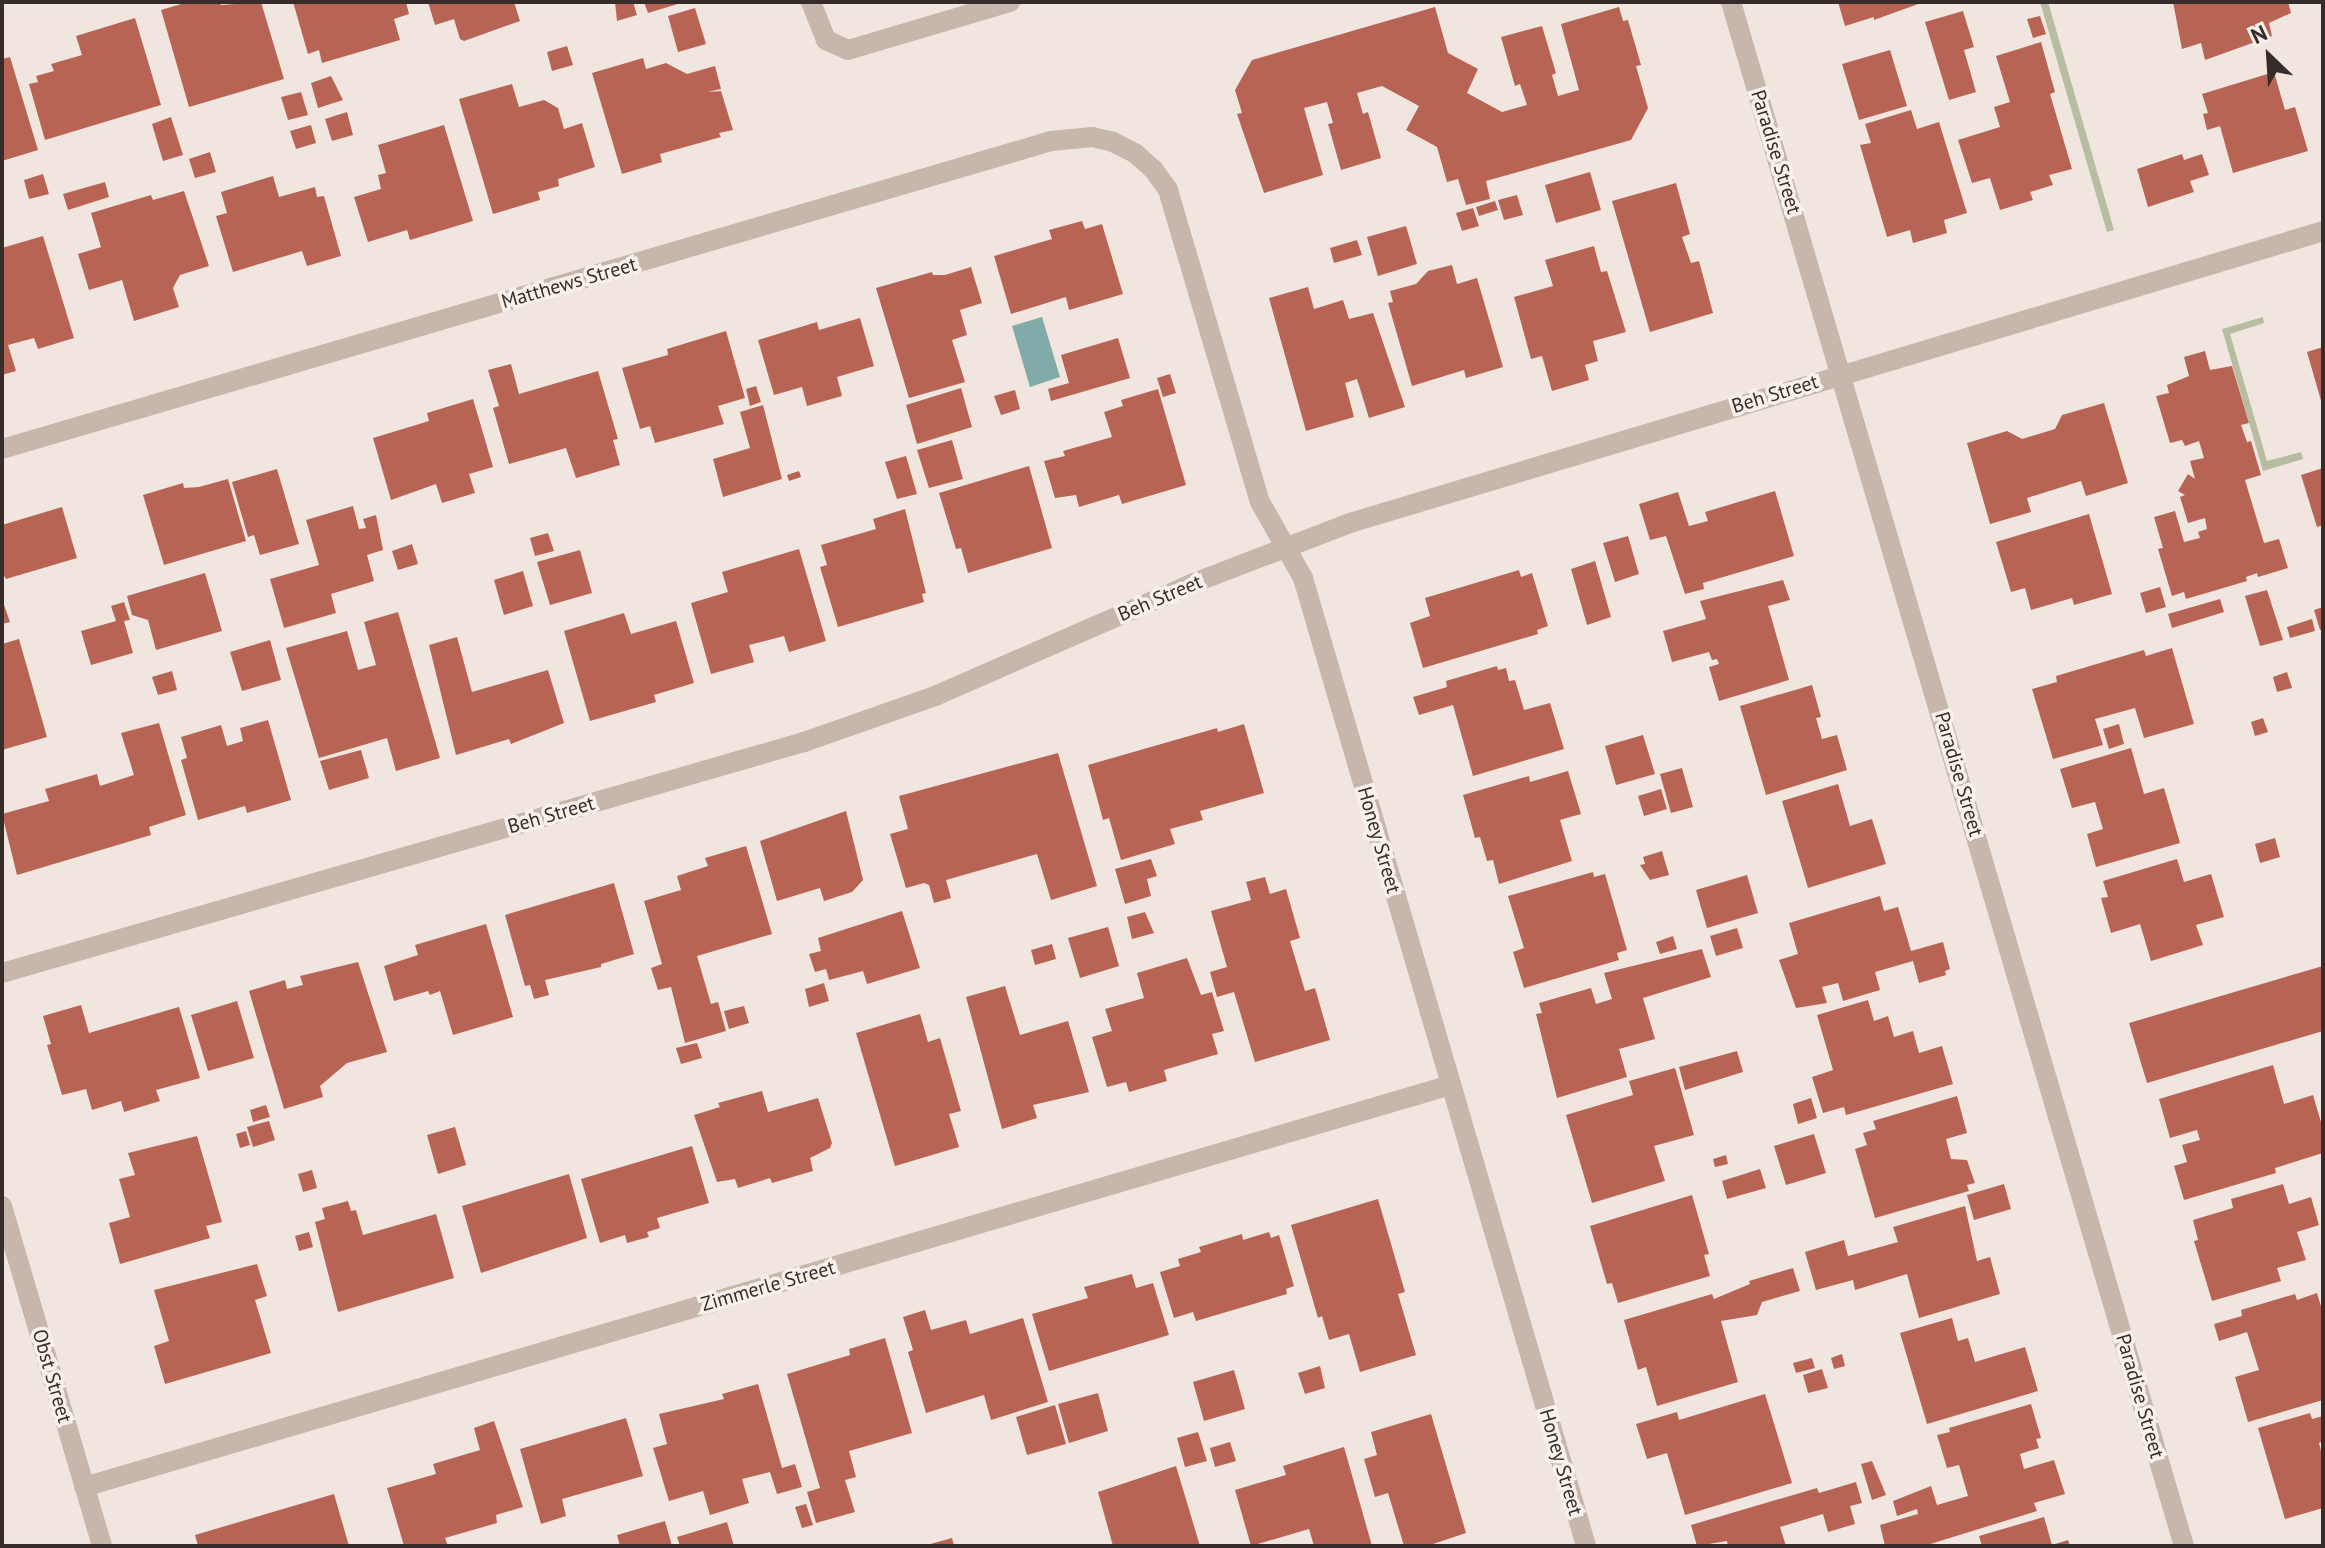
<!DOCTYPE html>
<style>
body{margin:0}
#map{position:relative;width:2325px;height:1548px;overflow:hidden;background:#f0e6df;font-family:"PT Sans",sans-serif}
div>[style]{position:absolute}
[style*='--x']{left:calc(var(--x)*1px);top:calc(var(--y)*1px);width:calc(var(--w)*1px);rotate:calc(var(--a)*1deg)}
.green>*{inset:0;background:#b6bda0}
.water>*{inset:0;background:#81aaa8}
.building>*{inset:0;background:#b86454}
.service>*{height:20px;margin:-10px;padding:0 10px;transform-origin:10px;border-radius:10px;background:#c7b6ac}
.minor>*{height:20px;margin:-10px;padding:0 10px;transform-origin:10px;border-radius:10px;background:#c7b6ac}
span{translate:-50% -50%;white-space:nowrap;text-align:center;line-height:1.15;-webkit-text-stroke:7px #f8f1eb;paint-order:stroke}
.street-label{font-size:20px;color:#362d2a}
.frame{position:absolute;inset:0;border:4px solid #362d2a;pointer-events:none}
.north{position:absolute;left:2229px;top:16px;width:80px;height:80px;-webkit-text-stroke:6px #f8f1eb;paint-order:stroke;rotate:335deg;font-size:22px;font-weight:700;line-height:32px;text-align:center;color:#362d2a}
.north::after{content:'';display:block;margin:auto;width:28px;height:36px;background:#362d2a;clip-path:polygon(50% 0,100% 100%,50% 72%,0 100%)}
</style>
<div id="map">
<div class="green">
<div style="clip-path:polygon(2040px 2px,2048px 2px,2114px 230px,2107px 232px)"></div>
<div style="clip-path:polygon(2263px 317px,2264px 323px,2230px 334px,2267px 461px,2301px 452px,2303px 459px,2263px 471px,2222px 329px)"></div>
</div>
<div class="water">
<div style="clip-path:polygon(1042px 317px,1060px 377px,1030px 387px,1012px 326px)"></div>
</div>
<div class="building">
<div style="clip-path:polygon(188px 2px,220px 2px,221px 5px,261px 2px,284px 79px,189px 107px,161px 10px)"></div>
<div style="clip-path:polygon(293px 2px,406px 2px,409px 14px,394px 19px,400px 40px,322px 63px,319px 50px,308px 54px)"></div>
<div style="clip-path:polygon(428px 2px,514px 2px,520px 21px,464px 41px,460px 39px,454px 19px,435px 25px)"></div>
<div style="clip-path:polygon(615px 2px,633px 2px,637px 15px,617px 21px)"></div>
<div style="clip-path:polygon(644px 2px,681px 2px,681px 3px,648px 13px)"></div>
<div style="clip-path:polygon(1838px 2px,1921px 2px,1921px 3px,1874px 20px,1874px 17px,1845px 26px)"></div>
<div style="clip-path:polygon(2173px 2px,2288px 2px,2291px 13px,2269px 23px,2272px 36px,2205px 60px,2201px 43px,2182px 49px)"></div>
<div style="clip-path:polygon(1435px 7px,1448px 53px,1478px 69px,1467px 93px,1502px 112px,1527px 105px,1520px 84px,1515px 86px,1501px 37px,1542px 26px,1556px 73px,1552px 75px,1558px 96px,1579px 90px,1561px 24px,1619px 7px,1623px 21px,1628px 20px,1641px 65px,1636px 66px,1648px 108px,1631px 140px,1486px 181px,1490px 199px,1466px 205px,1458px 179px,1447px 182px,1437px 147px,1406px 130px,1419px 106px,1382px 86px,1357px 93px,1363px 114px,1368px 112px,1381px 158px,1341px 170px,1328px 124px,1333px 123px,1327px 102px,1304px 108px,1323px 175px,1264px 193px,1237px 114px,1242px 113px,1235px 90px,1252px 60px)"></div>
<div style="clip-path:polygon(695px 8px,706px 44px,678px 52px,668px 16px)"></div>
<div style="clip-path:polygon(1963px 11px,1974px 47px,1964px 50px,1976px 92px,1949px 100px,1925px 22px)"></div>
<div style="clip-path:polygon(2040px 16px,2046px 34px,2033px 38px,2027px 19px)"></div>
<div style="clip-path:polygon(135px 18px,161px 105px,45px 140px,29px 84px,38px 82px,36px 76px,54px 71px,51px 64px,82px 55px,76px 36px)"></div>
<div style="clip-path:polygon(2041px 42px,2055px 92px,2050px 94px,2072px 169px,2049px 175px,2053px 185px,2030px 192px,2033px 200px,2000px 210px,1990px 178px,1972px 183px,1958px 140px,2000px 127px,1994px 107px,2010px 102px,1996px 56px)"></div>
<div style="clip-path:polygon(567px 46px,573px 65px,552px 71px,547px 52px)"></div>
<div style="clip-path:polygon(1890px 50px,1907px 106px,1859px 120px,1842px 64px)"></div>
<div style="clip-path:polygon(10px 57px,38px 150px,2px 161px,2px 59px)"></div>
<div style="clip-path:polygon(643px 58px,646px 69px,666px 63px,687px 74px,715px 66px,721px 89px,707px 92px,721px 91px,733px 130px,719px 133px,721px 137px,660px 154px,662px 162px,622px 174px,592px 73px)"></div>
<div style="clip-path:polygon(2274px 72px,2285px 110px,2295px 107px,2308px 151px,2233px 173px,2220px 126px,2207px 130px,2203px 114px,2208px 113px,2202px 94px)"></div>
<div style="clip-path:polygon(331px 76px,343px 100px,318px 108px,311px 83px)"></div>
<div style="clip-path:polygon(512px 84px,519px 107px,544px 100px,558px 108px,564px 129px,582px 123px,595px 167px,558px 179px,559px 186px,538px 192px,540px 200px,493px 214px,459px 99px)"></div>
<div style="clip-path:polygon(301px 92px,308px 115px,288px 120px,281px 97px)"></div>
<div style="clip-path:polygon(1911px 110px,1917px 129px,1939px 122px,1967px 213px,1944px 220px,1947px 233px,1913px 243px,1910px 230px,1887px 237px,1860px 145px,1871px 143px,1865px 124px)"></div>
<div style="clip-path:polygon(347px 112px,353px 135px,332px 141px,325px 119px)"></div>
<div style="clip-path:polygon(171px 117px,183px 155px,163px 161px,152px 124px)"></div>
<div style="clip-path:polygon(311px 125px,316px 143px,296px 149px,290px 131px)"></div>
<div style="clip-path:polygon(444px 125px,473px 221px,410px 240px,407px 230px,368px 242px,354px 197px,381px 189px,378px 175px,386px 173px,378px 145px)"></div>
<div style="clip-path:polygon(210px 152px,216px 172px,195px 178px,189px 159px)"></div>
<div style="clip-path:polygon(2182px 154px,2184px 160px,2202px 154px,2209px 175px,2190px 181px,2194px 192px,2148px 207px,2137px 169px)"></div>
<div style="clip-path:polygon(1590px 172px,1601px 210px,1556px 223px,1545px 185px)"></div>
<div style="clip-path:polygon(43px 174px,49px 194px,29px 199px,24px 180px)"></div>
<div style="clip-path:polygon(273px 176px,279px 197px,315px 187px,317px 197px,324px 196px,341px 256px,307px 266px,302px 251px,233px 272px,216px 216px,227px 213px,221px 192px)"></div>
<div style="clip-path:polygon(105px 182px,109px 197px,68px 210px,63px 194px)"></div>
<div style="clip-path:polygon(1676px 183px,1690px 234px,1682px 237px,1691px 263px,1699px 261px,1713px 313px,1650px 332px,1612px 201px)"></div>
<div style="clip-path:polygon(184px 191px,209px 266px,180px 275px,173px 288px,179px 307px,134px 321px,122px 280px,89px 290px,78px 254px,101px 247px,91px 213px,151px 195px,153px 200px)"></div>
<div style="clip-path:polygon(1517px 195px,1523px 215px,1504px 220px,1498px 200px)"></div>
<div style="clip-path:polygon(1495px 201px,1498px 210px,1479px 216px,1476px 207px)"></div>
<div style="clip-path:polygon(1473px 208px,1479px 226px,1462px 231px,1456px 213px)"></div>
<div style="clip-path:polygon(1082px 221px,1085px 229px,1102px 224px,1123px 294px,1069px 310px,1066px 297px,1011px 314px,994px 256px,1052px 239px,1049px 230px)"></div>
<div style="clip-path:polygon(1406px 226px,1417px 264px,1378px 276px,1367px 237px)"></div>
<div style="clip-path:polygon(43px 236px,74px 338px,38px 349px,34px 338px,8px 345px,16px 371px,2px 375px,2px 248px)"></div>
<div style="clip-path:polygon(1357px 240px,1362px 255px,1334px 263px,1330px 248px)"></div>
<div style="clip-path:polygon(1594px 246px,1601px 272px,1607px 271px,1626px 332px,1593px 341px,1598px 361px,1585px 365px,1589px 380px,1552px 391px,1542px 356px,1531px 359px,1514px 297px,1553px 286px,1545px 260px)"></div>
<div style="clip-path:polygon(1452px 265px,1457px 284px,1477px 278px,1503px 367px,1466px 378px,1464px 370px,1412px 386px,1388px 303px,1393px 302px,1390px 291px,1416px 284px,1428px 271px)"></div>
<div style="clip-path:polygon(971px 267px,982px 303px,960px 310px,967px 335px,952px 340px,965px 382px,909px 398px,876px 288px,932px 272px,933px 275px,945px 275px)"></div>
<div style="clip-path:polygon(1308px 287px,1314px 309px,1343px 300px,1349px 319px,1373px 313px,1405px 407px,1369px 418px,1357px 379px,1345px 383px,1354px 417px,1306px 431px,1269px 298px)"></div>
<div style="clip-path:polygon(860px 318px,874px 366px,837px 377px,842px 396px,807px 406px,802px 387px,774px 395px,758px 340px,817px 322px,819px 330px)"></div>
<div style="clip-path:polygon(726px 331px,745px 398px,718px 406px,724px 424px,655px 443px,650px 426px,640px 429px,622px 368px,668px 355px,667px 349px)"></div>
<div style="clip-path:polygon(1118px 338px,1130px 378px,1051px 401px,1048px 389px,1069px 383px,1061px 355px)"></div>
<div style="clip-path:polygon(2323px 347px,2323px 403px,2322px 404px,2307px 352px)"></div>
<div style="clip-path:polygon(2205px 351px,2210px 370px,2232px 366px,2249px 423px,2241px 425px,2247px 442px,2251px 441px,2261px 475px,2245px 480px,2264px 543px,2279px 539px,2288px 568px,2258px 577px,2257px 573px,2246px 577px,2247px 581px,2186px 599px,2184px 592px,2172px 596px,2158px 549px,2163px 548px,2154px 517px,2175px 511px,2184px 542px,2200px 538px,2198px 532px,2207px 529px,2205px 518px,2188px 523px,2180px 497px,2185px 495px,2178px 491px,2188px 474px,2195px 479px,2190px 461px,2204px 458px,2199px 441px,2185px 446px,2182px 440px,2170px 443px,2156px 396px,2169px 393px,2167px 385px,2189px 376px,2184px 357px)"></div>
<div style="clip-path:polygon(511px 364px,519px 394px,598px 371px,618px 439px,613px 440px,620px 465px,576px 478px,566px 448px,509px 464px,493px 408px,499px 406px,488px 370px)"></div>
<div style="clip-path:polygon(1170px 374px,1176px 393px,1163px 397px,1157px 378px)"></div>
<div style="clip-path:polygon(756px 386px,761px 402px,750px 406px,746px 389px)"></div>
<div style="clip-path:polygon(961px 388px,972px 427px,917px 444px,906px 405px)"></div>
<div style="clip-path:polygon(1158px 389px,1186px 485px,1122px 504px,1119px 495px,1079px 507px,1076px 495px,1055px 498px,1044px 461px,1065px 456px,1063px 451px,1112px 437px,1104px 412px,1123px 406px,1121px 400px)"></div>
<div style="clip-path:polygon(1015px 390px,1020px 409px,1001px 415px,994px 396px)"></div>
<div style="clip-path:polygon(473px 399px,493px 467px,469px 474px,475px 493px,442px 503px,436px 484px,391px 500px,373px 438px,429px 421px,427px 413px)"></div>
<div style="clip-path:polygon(2104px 403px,2128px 483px,2086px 496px,2081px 481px,2027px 498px,2031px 512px,1990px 524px,1967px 443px,2007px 431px,2022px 439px,2055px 429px,2062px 415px)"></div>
<div style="clip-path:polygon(763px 405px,782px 479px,723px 497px,713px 459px,750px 448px,740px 412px)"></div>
<div style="clip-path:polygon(952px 440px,963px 479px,929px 488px,917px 450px)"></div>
<div style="clip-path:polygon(906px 456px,917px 494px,897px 499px,885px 462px)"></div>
<div style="clip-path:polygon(1029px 466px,1052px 548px,968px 573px,961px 548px,956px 549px,939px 493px)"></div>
<div style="clip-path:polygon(2323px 468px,2323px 525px,2317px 527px,2301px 475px)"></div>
<div style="clip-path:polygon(277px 469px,299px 544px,260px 555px,254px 535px,248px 537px,232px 482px)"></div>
<div style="clip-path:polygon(799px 471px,801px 477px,789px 481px,787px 475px)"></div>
<div style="clip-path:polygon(228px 479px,246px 541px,164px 565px,143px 495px,183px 483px,184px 488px,199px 487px)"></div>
<div style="clip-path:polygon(1775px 491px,1794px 556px,1703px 583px,1704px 589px,1685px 594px,1666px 536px,1650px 540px,1639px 504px,1678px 492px,1689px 526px,1708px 521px,1705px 512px)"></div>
<div style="clip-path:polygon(353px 506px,359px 529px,366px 528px,363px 519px,376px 515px,383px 550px,367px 555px,374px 581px,331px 594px,336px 613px,284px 628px,270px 579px,319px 565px,306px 520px)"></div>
<div style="clip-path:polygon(62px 507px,77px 558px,6px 579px,2px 572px,2px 525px)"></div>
<div style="clip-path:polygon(905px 509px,926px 593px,922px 594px,924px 602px,838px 627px,820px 567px,827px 565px,821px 545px,876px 529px,873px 519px)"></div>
<div style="clip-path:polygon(2089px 514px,2112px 594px,2074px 605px,2072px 598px,2031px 610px,2025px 588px,2011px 592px,1996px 542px)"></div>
<div style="clip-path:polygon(548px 533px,554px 551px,535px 556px,530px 538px)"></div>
<div style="clip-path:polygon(1628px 536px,1639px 574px,1615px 582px,1603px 543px)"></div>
<div style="clip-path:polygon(412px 544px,418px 564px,398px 570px,392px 551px)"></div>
<div style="clip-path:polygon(799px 549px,826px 641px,789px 652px,784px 636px,749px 645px,754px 662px,711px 674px,691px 603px,728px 592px,722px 572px)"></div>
<div style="clip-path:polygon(580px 550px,592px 593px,550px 605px,537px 562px)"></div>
<div style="clip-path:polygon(1595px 561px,1611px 617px,1587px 625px,1571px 569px)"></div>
<div style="clip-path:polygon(1519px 570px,1521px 577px,1532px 573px,1548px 626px,1537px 630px,1538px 634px,1423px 668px,1410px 623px,1430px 616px,1425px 598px)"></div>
<div style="clip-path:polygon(523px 571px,533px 606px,504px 615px,494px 580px)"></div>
<div style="clip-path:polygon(205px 573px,222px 631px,156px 650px,148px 620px,132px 615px,127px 596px)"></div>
<div style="clip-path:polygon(1783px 580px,1790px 600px,1768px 606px,1789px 680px,1719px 701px,1709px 667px,1719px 664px,1717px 659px,1712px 660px,1709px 652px,1672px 662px,1663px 631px,1706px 619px,1700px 601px)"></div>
<div style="clip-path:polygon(2160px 587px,2166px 607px,2146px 613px,2140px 593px)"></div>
<div style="clip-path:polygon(2267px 590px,2283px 640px,2260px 646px,2245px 596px)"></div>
<div style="clip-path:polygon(2px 599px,10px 622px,2px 624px)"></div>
<div style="clip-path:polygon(2220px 599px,2224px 612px,2172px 628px,2168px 614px)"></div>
<div style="clip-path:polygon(124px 602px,130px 620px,124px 621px,133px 653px,91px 665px,81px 631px,116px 621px,111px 606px)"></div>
<div style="clip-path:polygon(2323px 607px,2323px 629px,2320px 630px,2314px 610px)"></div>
<div style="clip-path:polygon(398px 612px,440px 758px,396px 771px,387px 738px,319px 758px,286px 648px,347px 631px,358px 670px,376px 665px,364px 622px)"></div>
<div style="clip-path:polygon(624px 613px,631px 634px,676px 621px,694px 683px,654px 695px,656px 702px,590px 721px,564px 631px)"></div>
<div style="clip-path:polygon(2312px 619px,2315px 631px,2290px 638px,2287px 627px)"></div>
<div style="clip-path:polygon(457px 637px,472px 692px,548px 670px,564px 723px,511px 744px,509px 739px,456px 755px,429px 645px)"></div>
<div style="clip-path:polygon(19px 639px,47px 737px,2px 750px,2px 644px)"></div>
<div style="clip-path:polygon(270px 640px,281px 680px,242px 691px,230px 652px)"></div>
<div style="clip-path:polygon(2172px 648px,2194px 724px,2144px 738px,2135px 708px,2095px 719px,2103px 745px,2053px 759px,2032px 689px,2057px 682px,2056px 676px,2144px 650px,2146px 656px)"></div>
<div style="clip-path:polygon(1497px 666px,1498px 670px,1506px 668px,1509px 681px,1515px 680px,1524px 710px,1550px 703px,1564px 749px,1473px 776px,1453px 705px,1419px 715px,1413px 697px,1447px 687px,1446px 681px)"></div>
<div style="clip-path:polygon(172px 671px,177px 690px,158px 695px,152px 677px)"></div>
<div style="clip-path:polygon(2287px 672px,2292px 688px,2277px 692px,2273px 677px)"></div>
<div style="clip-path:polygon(1812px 685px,1821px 717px,1816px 718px,1822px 739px,1837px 735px,1847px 770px,1766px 795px,1740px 706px)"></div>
<div style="clip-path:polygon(2263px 718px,2268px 732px,2255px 736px,2251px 722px)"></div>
<div style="clip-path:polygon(268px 720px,291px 800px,247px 813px,245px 806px,198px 820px,181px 760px,187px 758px,181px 737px,221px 725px,227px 746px,243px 741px,240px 728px)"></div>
<div style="clip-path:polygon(159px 723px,186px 815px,149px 827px,151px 835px,17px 875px,2px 814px,49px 801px,45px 789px,97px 774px,100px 786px,134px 775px,121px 733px)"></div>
<div style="clip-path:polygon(1244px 724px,1264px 793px,1200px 811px,1203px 820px,1170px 829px,1175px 844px,1121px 860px,1109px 818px,1103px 820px,1088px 765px,1217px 728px,1218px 732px)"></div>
<div style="clip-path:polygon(2119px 724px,2124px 744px,2109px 749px,2103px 729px)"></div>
<div style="clip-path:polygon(1643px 735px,1655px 774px,1616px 785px,1605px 746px)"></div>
<div style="clip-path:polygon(2131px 748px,2144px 794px,2164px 788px,2180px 843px,2096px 867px,2087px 834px,2103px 829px,2095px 802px,2072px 808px,2060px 769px)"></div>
<div style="clip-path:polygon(361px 750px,369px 778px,329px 790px,320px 761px)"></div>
<div style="clip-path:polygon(1058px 753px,1097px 886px,1051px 900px,1037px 854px,946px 880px,951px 898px,934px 903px,929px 885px,924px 883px,906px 888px,890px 834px,908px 829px,899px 796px)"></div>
<div style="clip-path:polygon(1682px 768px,1693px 807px,1671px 813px,1660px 774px)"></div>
<div style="clip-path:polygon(1568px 771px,1581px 814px,1560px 820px,1572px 861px,1499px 884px,1493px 860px,1487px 861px,1480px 837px,1475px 838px,1463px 795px,1529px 776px,1530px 782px)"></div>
<div style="clip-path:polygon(1838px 784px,1850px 826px,1872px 819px,1886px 864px,1808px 888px,1782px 801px)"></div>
<div style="clip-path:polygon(1661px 789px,1667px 809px,1644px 816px,1638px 796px)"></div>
<div style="clip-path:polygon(846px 811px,863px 880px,852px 892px,824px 901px,820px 888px,777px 901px,760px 841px)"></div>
<div style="clip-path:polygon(2275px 838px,2280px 857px,2260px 863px,2255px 844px)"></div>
<div style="clip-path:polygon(746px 846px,772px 934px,697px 956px,711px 1004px,718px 1002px,726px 1031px,685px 1043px,671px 987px,658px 990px,651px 968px,662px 964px,644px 901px,681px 890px,677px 876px,708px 866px,705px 858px)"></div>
<div style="clip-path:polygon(1662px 851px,1669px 875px,1650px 880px,1640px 865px,1645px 864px,1643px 857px)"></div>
<div style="clip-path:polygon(1151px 859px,1157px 876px,1147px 879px,1151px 896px,1125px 904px,1115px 869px)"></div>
<div style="clip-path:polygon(2177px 859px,2184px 882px,2211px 874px,2224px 917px,2196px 925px,2203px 945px,2151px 961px,2140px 924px,2111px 933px,2101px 898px,2108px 897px,2103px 881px)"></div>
<div style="clip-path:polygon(1593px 872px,1594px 877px,1605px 874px,1627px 950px,1617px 953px,1619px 960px,1524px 988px,1513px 952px,1524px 948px,1508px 896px)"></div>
<div style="clip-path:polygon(1747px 875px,1758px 913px,1707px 928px,1696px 890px)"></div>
<div style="clip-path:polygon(1265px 877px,1270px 894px,1286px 889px,1300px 938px,1290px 941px,1305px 991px,1315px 988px,1330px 1040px,1255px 1062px,1234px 992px,1217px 997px,1210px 972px,1227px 967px,1211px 911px,1251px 900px,1246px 882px)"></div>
<div style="clip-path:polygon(614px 883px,634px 954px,601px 964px,601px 967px,545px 980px,549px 995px,534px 999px,530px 985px,525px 986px,505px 915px)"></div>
<div style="clip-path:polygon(1880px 896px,1884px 911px,1898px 907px,1911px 951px,1943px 942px,1950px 969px,1945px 971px,1946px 975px,1919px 983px,1913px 961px,1875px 972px,1880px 990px,1843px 1001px,1838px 983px,1822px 987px,1827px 1003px,1796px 1008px,1779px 960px,1798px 954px,1789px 923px)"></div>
<div style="clip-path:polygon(902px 911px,920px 968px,867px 984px,863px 971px,829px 980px,826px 969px,815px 972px,809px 954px,821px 951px,818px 938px)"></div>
<div style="clip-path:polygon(1145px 912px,1154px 933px,1132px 939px,1127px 917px)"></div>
<div style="clip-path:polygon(486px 924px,513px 1017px,453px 1035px,440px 991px,430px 995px,428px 991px,394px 1001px,384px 966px,418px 955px,415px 945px)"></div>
<div style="clip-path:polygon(1108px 927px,1119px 966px,1080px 978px,1068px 938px)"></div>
<div style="clip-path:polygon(1737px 928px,1743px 948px,1716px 956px,1710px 936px)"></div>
<div style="clip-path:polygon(1673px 936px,1677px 949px,1660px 954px,1656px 942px)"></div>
<div style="clip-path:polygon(1052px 944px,1056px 959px,1035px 965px,1031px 950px)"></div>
<div style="clip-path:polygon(1702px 949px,1711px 977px,1643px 998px,1655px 1039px,1619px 1049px,1627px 1077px,1557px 1098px,1536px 1014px,1542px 1013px,1539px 1003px,1591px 988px,1596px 1004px,1612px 999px,1604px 973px)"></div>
<div style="clip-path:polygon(1187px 958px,1201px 995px,1212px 992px,1224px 1031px,1212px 1034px,1218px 1054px,1164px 1070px,1167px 1081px,1129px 1092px,1126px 1082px,1107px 1087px,1092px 1037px,1112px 1031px,1105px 1009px,1144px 998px,1137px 973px)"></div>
<div style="clip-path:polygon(358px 962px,387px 1052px,347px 1063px,320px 1086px,323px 1097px,284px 1109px,249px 991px,285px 980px,287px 989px,303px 985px,300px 976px)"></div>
<div style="clip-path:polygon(2323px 966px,2323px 1031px,2147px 1083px,2129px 1023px)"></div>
<div style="clip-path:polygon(824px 983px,829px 1001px,809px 1007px,805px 989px)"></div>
<div style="clip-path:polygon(1005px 986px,1020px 1035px,1068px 1021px,1089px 1092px,1033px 1105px,1037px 1118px,1002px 1129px,966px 997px)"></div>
<div style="clip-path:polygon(1868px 1000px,1874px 1021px,1888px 1016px,1894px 1037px,1913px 1031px,1919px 1053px,1942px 1046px,1953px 1084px,1846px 1115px,1844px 1107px,1823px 1113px,1812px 1077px,1833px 1070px,1817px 1015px)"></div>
<div style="clip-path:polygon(237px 1001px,254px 1058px,208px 1071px,191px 1015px)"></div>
<div style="clip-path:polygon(81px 1005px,89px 1033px,179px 1007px,200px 1078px,156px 1090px,160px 1101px,124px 1112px,121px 1101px,92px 1110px,86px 1089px,62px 1095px,47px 1045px,51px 1044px,43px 1016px)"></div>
<div style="clip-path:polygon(744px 1006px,749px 1023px,729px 1029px,724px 1011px)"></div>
<div style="clip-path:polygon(920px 1014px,928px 1042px,940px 1038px,961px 1111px,949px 1114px,959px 1147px,895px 1166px,856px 1033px)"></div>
<div style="clip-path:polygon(697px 1043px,702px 1058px,681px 1064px,676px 1048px)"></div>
<div style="clip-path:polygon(1737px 1051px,1743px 1072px,1685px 1090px,1679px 1067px)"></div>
<div style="clip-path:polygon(2273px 1065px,2284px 1104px,2313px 1095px,2323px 1129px,2323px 1153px,2275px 1168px,2276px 1173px,2184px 1200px,2174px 1166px,2187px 1162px,2182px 1145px,2200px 1140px,2197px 1130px,2170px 1138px,2159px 1099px)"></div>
<div style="clip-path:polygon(1675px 1068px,1694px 1135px,1654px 1146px,1665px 1181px,1592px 1203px,1566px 1115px,1633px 1095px,1629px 1081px)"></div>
<div style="clip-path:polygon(762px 1091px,768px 1112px,818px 1098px,832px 1143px,830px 1148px,810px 1158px,813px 1171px,772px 1183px,770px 1178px,738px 1188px,735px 1179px,717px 1182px,694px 1115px,720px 1107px,718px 1103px)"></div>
<div style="clip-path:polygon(1957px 1096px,1967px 1133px,1946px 1139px,1951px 1159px,1967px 1160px,1975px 1183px,1967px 1185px,1969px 1191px,1875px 1218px,1855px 1149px,1867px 1145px,1863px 1133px,1876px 1129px,1873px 1121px)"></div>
<div style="clip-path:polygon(1811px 1098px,1817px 1118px,1798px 1124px,1793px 1104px)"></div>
<div style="clip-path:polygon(266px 1105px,270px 1117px,253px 1122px,250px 1110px)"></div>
<div style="clip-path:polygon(269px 1121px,275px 1140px,253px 1147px,247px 1127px)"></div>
<div style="clip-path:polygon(455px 1127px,466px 1165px,438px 1174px,427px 1135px)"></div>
<div style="clip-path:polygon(246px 1131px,250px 1145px,240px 1148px,236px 1134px)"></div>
<div style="clip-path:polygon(1814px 1134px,1826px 1173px,1786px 1185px,1774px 1146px)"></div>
<div style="clip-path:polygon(197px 1136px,222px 1222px,206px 1226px,210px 1238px,120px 1264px,109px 1223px,130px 1217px,119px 1179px,135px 1175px,128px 1153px)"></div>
<div style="clip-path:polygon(692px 1146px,709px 1203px,657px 1218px,660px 1228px,647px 1232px,649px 1237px,627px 1243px,625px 1235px,600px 1243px,581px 1179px)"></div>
<div style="clip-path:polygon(1726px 1155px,1728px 1164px,1715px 1167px,1713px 1159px)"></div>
<div style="clip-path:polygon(1760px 1169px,1766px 1188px,1727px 1199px,1722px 1181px)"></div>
<div style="clip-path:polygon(312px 1170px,317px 1188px,303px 1192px,298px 1174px)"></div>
<div style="clip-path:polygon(569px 1174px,587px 1238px,481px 1273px,462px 1206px)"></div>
<div style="clip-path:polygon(2004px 1184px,2011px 1209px,1974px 1220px,1967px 1195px)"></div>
<div style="clip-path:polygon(2283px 1184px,2289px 1204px,2311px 1197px,2319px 1225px,2297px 1232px,2306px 1260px,2277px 1268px,2281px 1281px,2212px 1301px,2194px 1241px,2198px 1240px,2193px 1220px,2233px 1208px,2231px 1199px)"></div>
<div style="clip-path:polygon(1692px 1195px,1709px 1254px,1704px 1255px,1710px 1276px,1618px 1303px,1612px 1283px,1607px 1284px,1590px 1226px)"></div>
<div style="clip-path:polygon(1378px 1199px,1405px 1292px,1398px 1294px,1416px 1355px,1360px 1372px,1349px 1334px,1329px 1340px,1322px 1316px,1318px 1318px,1291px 1225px)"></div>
<div style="clip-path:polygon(348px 1201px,351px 1211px,356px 1210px,363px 1235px,436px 1214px,454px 1278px,338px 1312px,315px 1222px,325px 1219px,322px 1208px)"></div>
<div style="clip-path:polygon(1965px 1206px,1977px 1261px,1990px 1257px,2000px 1294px,1919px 1318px,1907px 1274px,1855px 1290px,1853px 1280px,1816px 1290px,1805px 1252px,1844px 1240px,1848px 1256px,1898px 1242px,1893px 1227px)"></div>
<div style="clip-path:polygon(309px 1232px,313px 1247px,299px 1251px,295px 1236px)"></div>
<div style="clip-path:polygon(1269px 1232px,1271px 1238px,1279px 1235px,1294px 1286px,1286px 1289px,1287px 1294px,1196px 1321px,1193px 1312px,1174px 1318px,1160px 1272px,1180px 1266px,1178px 1259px,1201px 1252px,1199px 1247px,1242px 1234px,1243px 1240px)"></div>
<div style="clip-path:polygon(257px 1264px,267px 1296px,255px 1300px,271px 1353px,165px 1384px,154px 1346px,169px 1341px,154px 1290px)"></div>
<div style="clip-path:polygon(1793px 1268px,1800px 1291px,1762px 1302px,1757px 1315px,1721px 1321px,1738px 1382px,1657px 1406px,1646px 1367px,1638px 1370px,1624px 1320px,1712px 1294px,1714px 1299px,1750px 1284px,1749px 1281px)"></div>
<div style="clip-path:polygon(1132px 1274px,1136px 1288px,1153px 1283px,1169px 1335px,1049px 1371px,1032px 1314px,1088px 1298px,1084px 1287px)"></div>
<div style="clip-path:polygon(2317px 1293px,2323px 1313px,2323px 1400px,2248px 1422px,2235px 1377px,2259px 1370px,2247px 1332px,2219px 1341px,2214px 1324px,2242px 1316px,2241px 1310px,2295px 1294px,2297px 1300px)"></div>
<div style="clip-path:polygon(925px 1310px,931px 1330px,966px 1320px,970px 1334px,1023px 1318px,1048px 1402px,991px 1420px,984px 1395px,926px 1413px,908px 1352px,913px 1350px,903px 1317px)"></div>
<div style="clip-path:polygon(1952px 1318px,1958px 1341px,1968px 1338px,1975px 1362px,2025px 1347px,2038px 1391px,1927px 1424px,1900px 1333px)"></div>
<div style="clip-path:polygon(885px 1338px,912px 1433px,849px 1451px,856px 1477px,845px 1480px,855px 1512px,816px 1523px,807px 1492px,820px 1488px,787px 1374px,850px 1355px,849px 1349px)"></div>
<div style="clip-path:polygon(1842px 1354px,1845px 1366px,1834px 1369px,1831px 1358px)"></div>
<div style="clip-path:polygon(1812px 1358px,1815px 1368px,1796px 1373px,1793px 1363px)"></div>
<div style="clip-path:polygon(1320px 1366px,1325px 1388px,1305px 1394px,1298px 1373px)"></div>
<div style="clip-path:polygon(1822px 1369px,1828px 1388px,1808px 1393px,1803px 1375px)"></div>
<div style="clip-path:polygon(1234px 1370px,1245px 1409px,1204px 1421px,1193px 1382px)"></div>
<div style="clip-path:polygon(758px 1384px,782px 1468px,795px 1464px,802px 1487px,777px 1494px,770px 1472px,742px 1479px,749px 1503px,710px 1515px,703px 1491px,669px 1501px,653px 1448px,667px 1444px,659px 1414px,724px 1399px,722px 1394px)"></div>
<div style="clip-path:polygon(1098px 1393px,1108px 1431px,1069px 1443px,1058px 1404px)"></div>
<div style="clip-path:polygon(1765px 1394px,1792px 1483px,1685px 1515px,1667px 1453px,1647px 1459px,1636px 1424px,1677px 1412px,1679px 1420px)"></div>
<div style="clip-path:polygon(2031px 1404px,2041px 1438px,2036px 1439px,2039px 1448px,2020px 1454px,2024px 1469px,2054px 1460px,2065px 1494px,2034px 1503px,2037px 1511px,1927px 1545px,1885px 1546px,1880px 1525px,1918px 1514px,1917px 1509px,1897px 1516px,1893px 1501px,1931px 1486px,1937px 1505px,1968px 1496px,1959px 1465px,1947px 1468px,1937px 1435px,1950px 1432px,1949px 1428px)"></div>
<div style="clip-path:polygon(1055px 1405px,1066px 1444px,1027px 1455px,1016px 1417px)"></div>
<div style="clip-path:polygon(2310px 1413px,2312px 1419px,2323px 1416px,2323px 1441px,2319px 1443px,2323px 1459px,2323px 1508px,2285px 1519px,2258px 1428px)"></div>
<div style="clip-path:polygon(1431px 1414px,1466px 1533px,1427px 1546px,1404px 1546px,1388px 1493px,1375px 1497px,1364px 1459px,1377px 1455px,1371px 1432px)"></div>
<div style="clip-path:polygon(626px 1418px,643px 1476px,562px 1499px,566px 1516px,541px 1524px,520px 1449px)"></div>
<div style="clip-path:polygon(494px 1421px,523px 1507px,496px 1515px,497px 1523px,445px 1538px,448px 1546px,404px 1546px,387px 1488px,436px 1474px,433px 1464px,480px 1450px,474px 1428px)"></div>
<div style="clip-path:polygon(1198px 1432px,1207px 1461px,1185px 1467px,1177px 1438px)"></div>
<div style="clip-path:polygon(1230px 1442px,1236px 1461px,1215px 1467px,1210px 1448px)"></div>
<div style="clip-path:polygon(1344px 1447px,1372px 1546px,1314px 1546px,1309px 1529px,1251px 1546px,1235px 1490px,1286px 1475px,1283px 1466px)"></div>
<div style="clip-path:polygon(1872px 1461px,1886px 1495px,1872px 1500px,1861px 1464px)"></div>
<div style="clip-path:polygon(1176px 1466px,1200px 1546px,1113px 1546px,1098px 1492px)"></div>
<div style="clip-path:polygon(1856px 1482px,1862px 1503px,1850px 1506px,1855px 1524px,1828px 1532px,1823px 1514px,1780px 1527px,1786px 1546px,1728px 1546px,1727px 1541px,1697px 1546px,1691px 1525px,1817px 1488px,1819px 1493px)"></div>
<div style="clip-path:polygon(334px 1494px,349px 1546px,198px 1546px,195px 1535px)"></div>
<div style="clip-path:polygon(806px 1504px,813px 1525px,802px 1528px,795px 1507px)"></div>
<div style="clip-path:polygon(2044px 1517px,2052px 1545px,2068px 1540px,2070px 1546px,1982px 1546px,1979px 1536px)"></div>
<div style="clip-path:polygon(665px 1521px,672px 1546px,620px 1546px,617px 1535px)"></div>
<div style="clip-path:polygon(727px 1522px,734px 1546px,680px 1546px,677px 1537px)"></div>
<div style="clip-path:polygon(952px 1538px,954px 1546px,928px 1546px,927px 1545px)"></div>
</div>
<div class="service">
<div style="--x:811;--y:2;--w:41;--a:68.5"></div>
<div style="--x:826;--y:40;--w:24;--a:24"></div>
<div style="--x:848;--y:50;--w:169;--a:-16.5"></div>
</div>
<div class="minor">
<div style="--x:1731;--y:2;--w:1609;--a:73.65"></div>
<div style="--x:2;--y:449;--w:1093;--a:-16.36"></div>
<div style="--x:1051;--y:141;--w:41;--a:-5.6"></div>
<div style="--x:1092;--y:137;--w:22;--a:13"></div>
<div style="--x:1113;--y:142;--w:25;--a:27"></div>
<div style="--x:1135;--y:153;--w:24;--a:42"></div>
<div style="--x:1153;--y:169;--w:26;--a:54"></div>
<div style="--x:1168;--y:190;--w:325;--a:73.6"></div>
<div style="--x:1260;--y:502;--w:87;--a:60.5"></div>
<div style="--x:1303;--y:578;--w:1009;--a:73.7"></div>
<div style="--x:2;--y:973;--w:835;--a:-16.07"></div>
<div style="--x:804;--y:742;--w:139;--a:-19.3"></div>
<div style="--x:935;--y:696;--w:279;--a:-23.6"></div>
<div style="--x:1191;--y:584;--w:170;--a:-21"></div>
<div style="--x:1350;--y:523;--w:1016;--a:-16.7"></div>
<div style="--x:2;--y:1206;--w:354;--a:73.6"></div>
<div style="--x:84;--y:1487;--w:1425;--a:-16.39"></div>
</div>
<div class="street-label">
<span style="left:1776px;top:152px;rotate:73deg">Paradise Street</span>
<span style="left:569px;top:283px;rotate:-16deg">Matthews Street</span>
<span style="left:1775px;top:394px;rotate:-17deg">Beh Street</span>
<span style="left:1160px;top:598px;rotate:-23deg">Beh Street</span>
<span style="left:1959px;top:774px;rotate:74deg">Paradise Street</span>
<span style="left:551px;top:815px;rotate:-16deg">Beh Street</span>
<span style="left:1379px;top:840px;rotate:74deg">Honey Street</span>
<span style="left:768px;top:1286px;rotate:-16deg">Zimmerle Street</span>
<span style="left:52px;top:1376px;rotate:74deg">Obst Street</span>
<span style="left:2140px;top:1396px;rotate:74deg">Paradise Street</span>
<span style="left:1561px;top:1462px;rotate:74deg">Honey Street</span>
</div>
<div class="frame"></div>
<div class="north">N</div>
</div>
